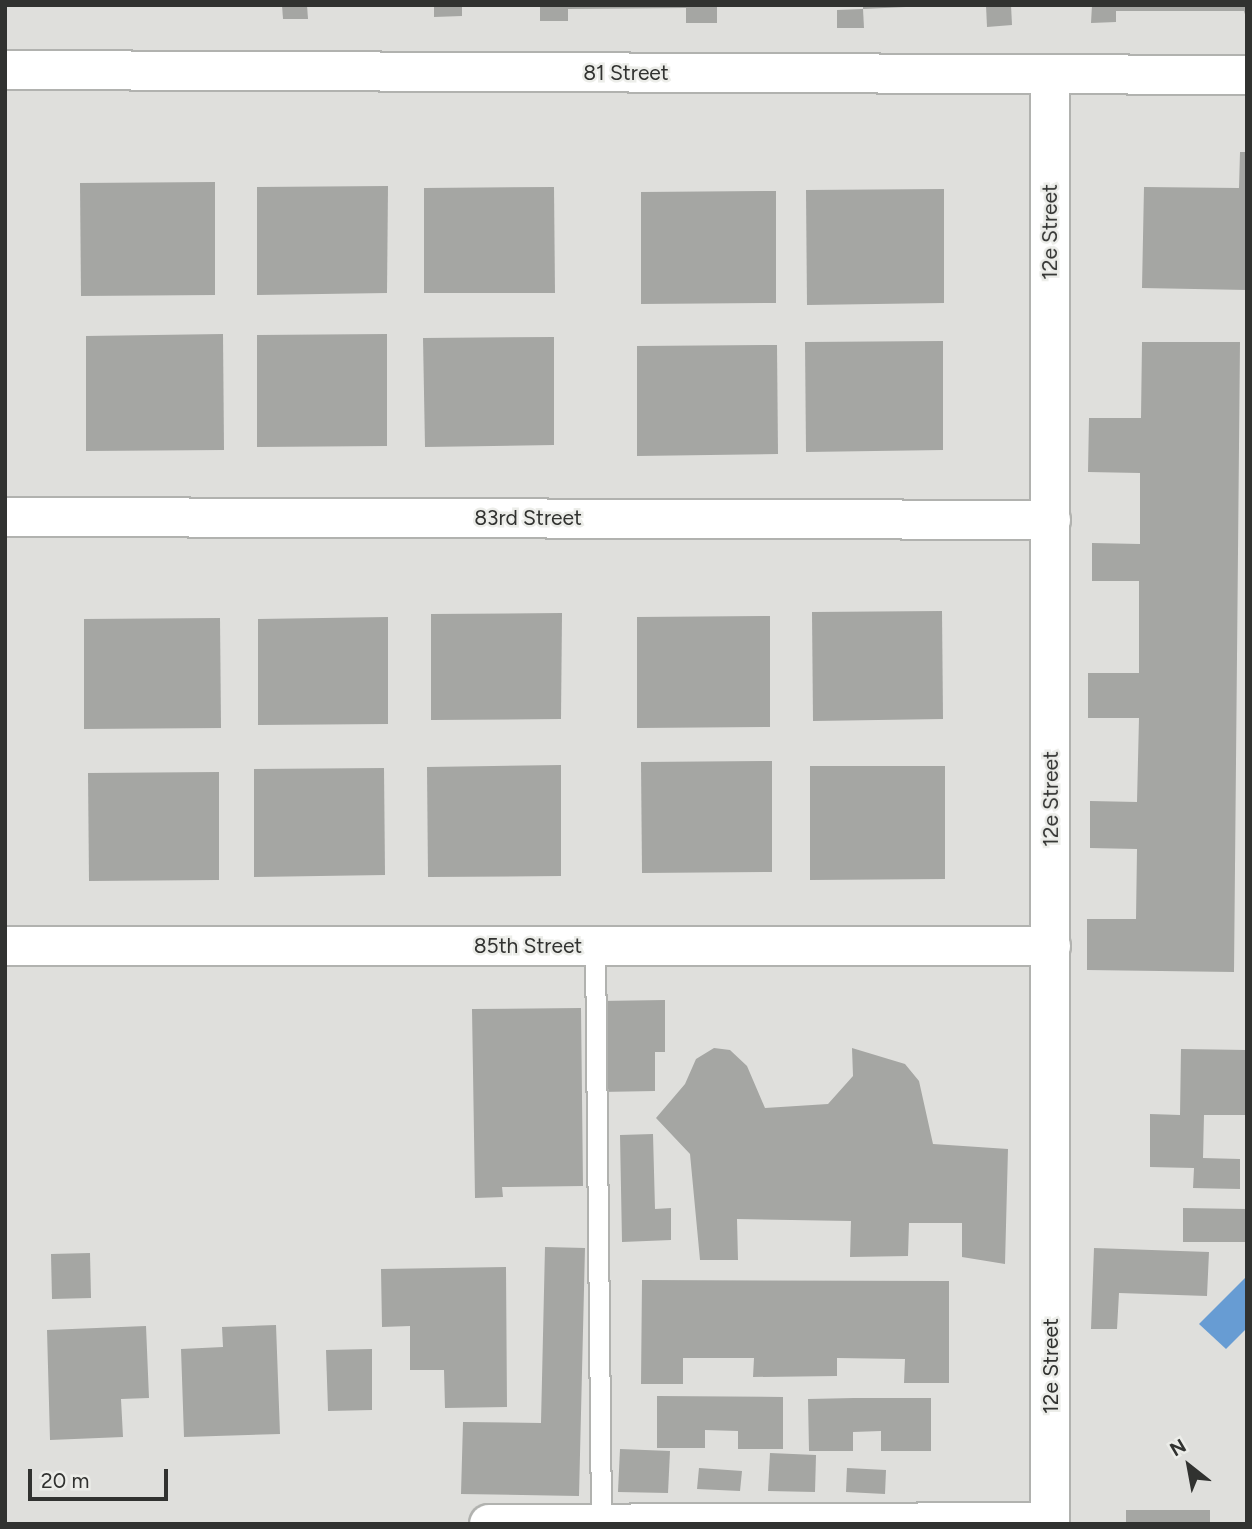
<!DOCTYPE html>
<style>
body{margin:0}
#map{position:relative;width:1252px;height:1529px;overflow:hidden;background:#dfdfdc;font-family:Figtree,sans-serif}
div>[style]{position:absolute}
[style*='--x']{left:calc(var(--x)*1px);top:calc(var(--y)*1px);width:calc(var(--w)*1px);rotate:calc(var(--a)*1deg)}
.water>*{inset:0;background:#679cd3}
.building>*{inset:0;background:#a5a6a3}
.roads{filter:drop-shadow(2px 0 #b1b2af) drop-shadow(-2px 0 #b1b2af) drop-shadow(0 2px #b1b2af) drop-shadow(0 -2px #b1b2af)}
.lane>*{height:19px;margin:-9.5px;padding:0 9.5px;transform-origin:9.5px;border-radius:9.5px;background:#fff}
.street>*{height:38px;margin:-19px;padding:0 19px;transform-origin:19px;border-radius:19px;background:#fff}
span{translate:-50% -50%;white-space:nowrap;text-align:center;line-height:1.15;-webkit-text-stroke:5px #ecede9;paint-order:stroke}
.street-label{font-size:21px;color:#313230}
.frame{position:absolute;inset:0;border:7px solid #313230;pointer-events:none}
.north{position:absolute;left:1154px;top:1431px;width:70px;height:70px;-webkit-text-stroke:5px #ecede9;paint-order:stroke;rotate:329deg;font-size:19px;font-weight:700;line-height:28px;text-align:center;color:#313230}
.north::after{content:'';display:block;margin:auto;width:24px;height:32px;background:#313230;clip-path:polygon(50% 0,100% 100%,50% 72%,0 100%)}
.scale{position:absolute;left:28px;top:1469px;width:140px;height:32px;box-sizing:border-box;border:4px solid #313230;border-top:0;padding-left:9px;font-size:21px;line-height:24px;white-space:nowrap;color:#313230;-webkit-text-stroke:5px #ecede9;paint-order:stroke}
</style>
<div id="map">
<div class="water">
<div style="clip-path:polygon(1247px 1276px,1247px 1328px,1226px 1349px,1199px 1324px)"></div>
</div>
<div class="building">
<div style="clip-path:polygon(282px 5px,307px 5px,308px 19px,283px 19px)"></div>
<div style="clip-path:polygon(434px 5px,462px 5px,462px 16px,434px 17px)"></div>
<div style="clip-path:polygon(540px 5px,717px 5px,717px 23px,686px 23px,686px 8px,568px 9px,568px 21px,540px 21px)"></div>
<div style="clip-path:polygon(863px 5px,906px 5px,906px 7px,863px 9px)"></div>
<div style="clip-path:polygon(986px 5px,1011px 5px,1012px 25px,987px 27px)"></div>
<div style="clip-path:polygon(1092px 5px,1247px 5px,1247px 21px,1244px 11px,1116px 11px,1116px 22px,1091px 23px)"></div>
<div style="clip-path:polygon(863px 9px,864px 28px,837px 28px,837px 10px)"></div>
<div style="clip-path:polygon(1240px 152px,1247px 152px,1247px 290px,1142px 288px,1144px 187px,1239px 188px)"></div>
<div style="clip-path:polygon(215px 182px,215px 295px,81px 296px,80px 183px)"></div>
<div style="clip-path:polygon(388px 186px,387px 293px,257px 295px,257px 187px)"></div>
<div style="clip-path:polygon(554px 187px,555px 293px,424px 293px,424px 188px)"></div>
<div style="clip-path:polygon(944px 189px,944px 303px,807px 305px,806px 190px)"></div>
<div style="clip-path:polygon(776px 191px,776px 303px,641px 304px,641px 192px)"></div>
<div style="clip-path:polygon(223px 334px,224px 450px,86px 451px,86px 336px)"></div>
<div style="clip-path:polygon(387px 334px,387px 446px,257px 447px,257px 335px)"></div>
<div style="clip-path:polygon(554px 337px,554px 445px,425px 447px,423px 338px)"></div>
<div style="clip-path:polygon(943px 341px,943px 450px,806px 452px,805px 342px)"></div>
<div style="clip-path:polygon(1142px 342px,1240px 342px,1234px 972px,1087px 970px,1087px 919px,1136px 919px,1137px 849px,1090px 848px,1090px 801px,1137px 802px,1139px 718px,1088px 718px,1088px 673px,1139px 673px,1139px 581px,1092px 581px,1092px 543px,1140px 544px,1140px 473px,1088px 472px,1089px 418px,1141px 418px)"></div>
<div style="clip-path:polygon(777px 345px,778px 454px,637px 456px,637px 346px)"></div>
<div style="clip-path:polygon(942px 611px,943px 719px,813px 721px,812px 612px)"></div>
<div style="clip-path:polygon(562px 613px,561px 719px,431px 720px,431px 614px)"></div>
<div style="clip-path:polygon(770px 616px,770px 727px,637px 728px,637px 617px)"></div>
<div style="clip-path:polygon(388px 617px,388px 724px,258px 725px,258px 619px)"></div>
<div style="clip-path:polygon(220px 618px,221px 728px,84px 729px,84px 619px)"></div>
<div style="clip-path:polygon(772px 761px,772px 872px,642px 873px,641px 762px)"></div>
<div style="clip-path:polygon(561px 765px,561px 876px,428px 877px,427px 767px)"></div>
<div style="clip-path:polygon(810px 766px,945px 766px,945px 879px,810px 880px)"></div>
<div style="clip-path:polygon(384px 768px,385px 875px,254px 877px,254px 769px)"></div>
<div style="clip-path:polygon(219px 772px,219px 880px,89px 881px,88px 773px)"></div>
<div style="clip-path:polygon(665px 1000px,665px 1052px,655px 1052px,655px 1091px,600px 1092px,600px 1001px)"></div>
<div style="clip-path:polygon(581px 1008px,583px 1186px,502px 1187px,503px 1197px,475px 1198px,472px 1009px)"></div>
<div style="clip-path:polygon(714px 1048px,730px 1050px,747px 1066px,765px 1108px,828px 1104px,853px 1076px,852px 1048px,905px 1064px,919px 1081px,933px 1144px,1008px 1149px,1005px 1264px,962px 1257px,962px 1223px,909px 1223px,908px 1256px,850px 1257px,851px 1221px,737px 1219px,738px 1260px,700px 1260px,690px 1154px,656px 1118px,685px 1084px,696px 1059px)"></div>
<div style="clip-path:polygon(1181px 1049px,1247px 1050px,1247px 1115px,1204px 1115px,1203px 1158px,1240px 1159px,1240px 1189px,1193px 1188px,1194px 1168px,1150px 1167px,1150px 1114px,1180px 1115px)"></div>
<div style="clip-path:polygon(653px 1134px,655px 1209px,671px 1208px,671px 1240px,622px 1242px,620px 1135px)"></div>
<div style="clip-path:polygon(1183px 1208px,1247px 1209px,1247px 1242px,1183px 1242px)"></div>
<div style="clip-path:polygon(545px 1247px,585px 1248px,579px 1496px,461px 1494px,463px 1422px,541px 1423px)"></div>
<div style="clip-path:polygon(1094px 1248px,1209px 1252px,1207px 1296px,1119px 1293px,1117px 1329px,1091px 1329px)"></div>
<div style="clip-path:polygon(90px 1253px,91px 1298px,52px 1299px,51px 1254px)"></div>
<div style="clip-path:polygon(506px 1267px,507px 1407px,445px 1408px,444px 1370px,410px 1370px,410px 1326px,382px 1327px,381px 1269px)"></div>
<div style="clip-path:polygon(642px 1280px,949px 1281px,949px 1383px,904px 1383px,905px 1359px,837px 1358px,837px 1376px,753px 1377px,754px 1358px,683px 1358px,683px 1384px,641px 1384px)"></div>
<div style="clip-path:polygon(276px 1325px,280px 1434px,184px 1437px,181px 1349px,223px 1347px,222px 1327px)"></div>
<div style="clip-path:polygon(146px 1326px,149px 1398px,121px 1399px,123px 1437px,50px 1440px,47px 1330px)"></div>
<div style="clip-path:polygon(372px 1349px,372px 1410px,328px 1411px,326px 1350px)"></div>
<div style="clip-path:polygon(657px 1396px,783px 1397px,783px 1449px,738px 1449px,738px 1431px,705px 1430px,705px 1448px,657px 1448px)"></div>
<div style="clip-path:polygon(854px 1398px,931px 1398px,931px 1451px,881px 1451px,881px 1431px,853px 1432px,853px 1451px,809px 1451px,808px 1399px)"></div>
<div style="clip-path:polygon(620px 1449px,670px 1451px,668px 1493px,618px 1492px)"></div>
<div style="clip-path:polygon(770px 1453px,816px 1455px,815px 1492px,768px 1491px)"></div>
<div style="clip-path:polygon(699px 1468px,742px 1471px,740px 1491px,697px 1489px)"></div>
<div style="clip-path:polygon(847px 1468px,886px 1470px,885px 1494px,846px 1492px)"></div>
<div style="clip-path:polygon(1126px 1510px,1210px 1510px,1210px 1524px,1126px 1524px)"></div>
</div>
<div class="roads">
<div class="lane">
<div style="--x:595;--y:946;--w:577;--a:89.4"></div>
</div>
<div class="street">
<div style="--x:5;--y:70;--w:1242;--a:0.23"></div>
<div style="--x:1050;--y:75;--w:1449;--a:90"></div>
<div style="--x:5;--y:517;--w:1046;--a:0.16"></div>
<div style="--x:5;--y:946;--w:1046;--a:0"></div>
<div style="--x:489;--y:1524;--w:561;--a:-0.2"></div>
</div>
</div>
<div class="street-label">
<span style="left:626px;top:73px">81 Street</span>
<span style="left:1050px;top:232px;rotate:-90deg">12e Street</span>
<span style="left:528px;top:518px">83rd Street</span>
<span style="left:1051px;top:799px;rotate:-90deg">12e Street</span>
<span style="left:528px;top:946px">85th Street</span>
<span style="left:1051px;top:1366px;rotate:-90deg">12e Street</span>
</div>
<div class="frame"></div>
<div class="north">N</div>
<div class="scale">20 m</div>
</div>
